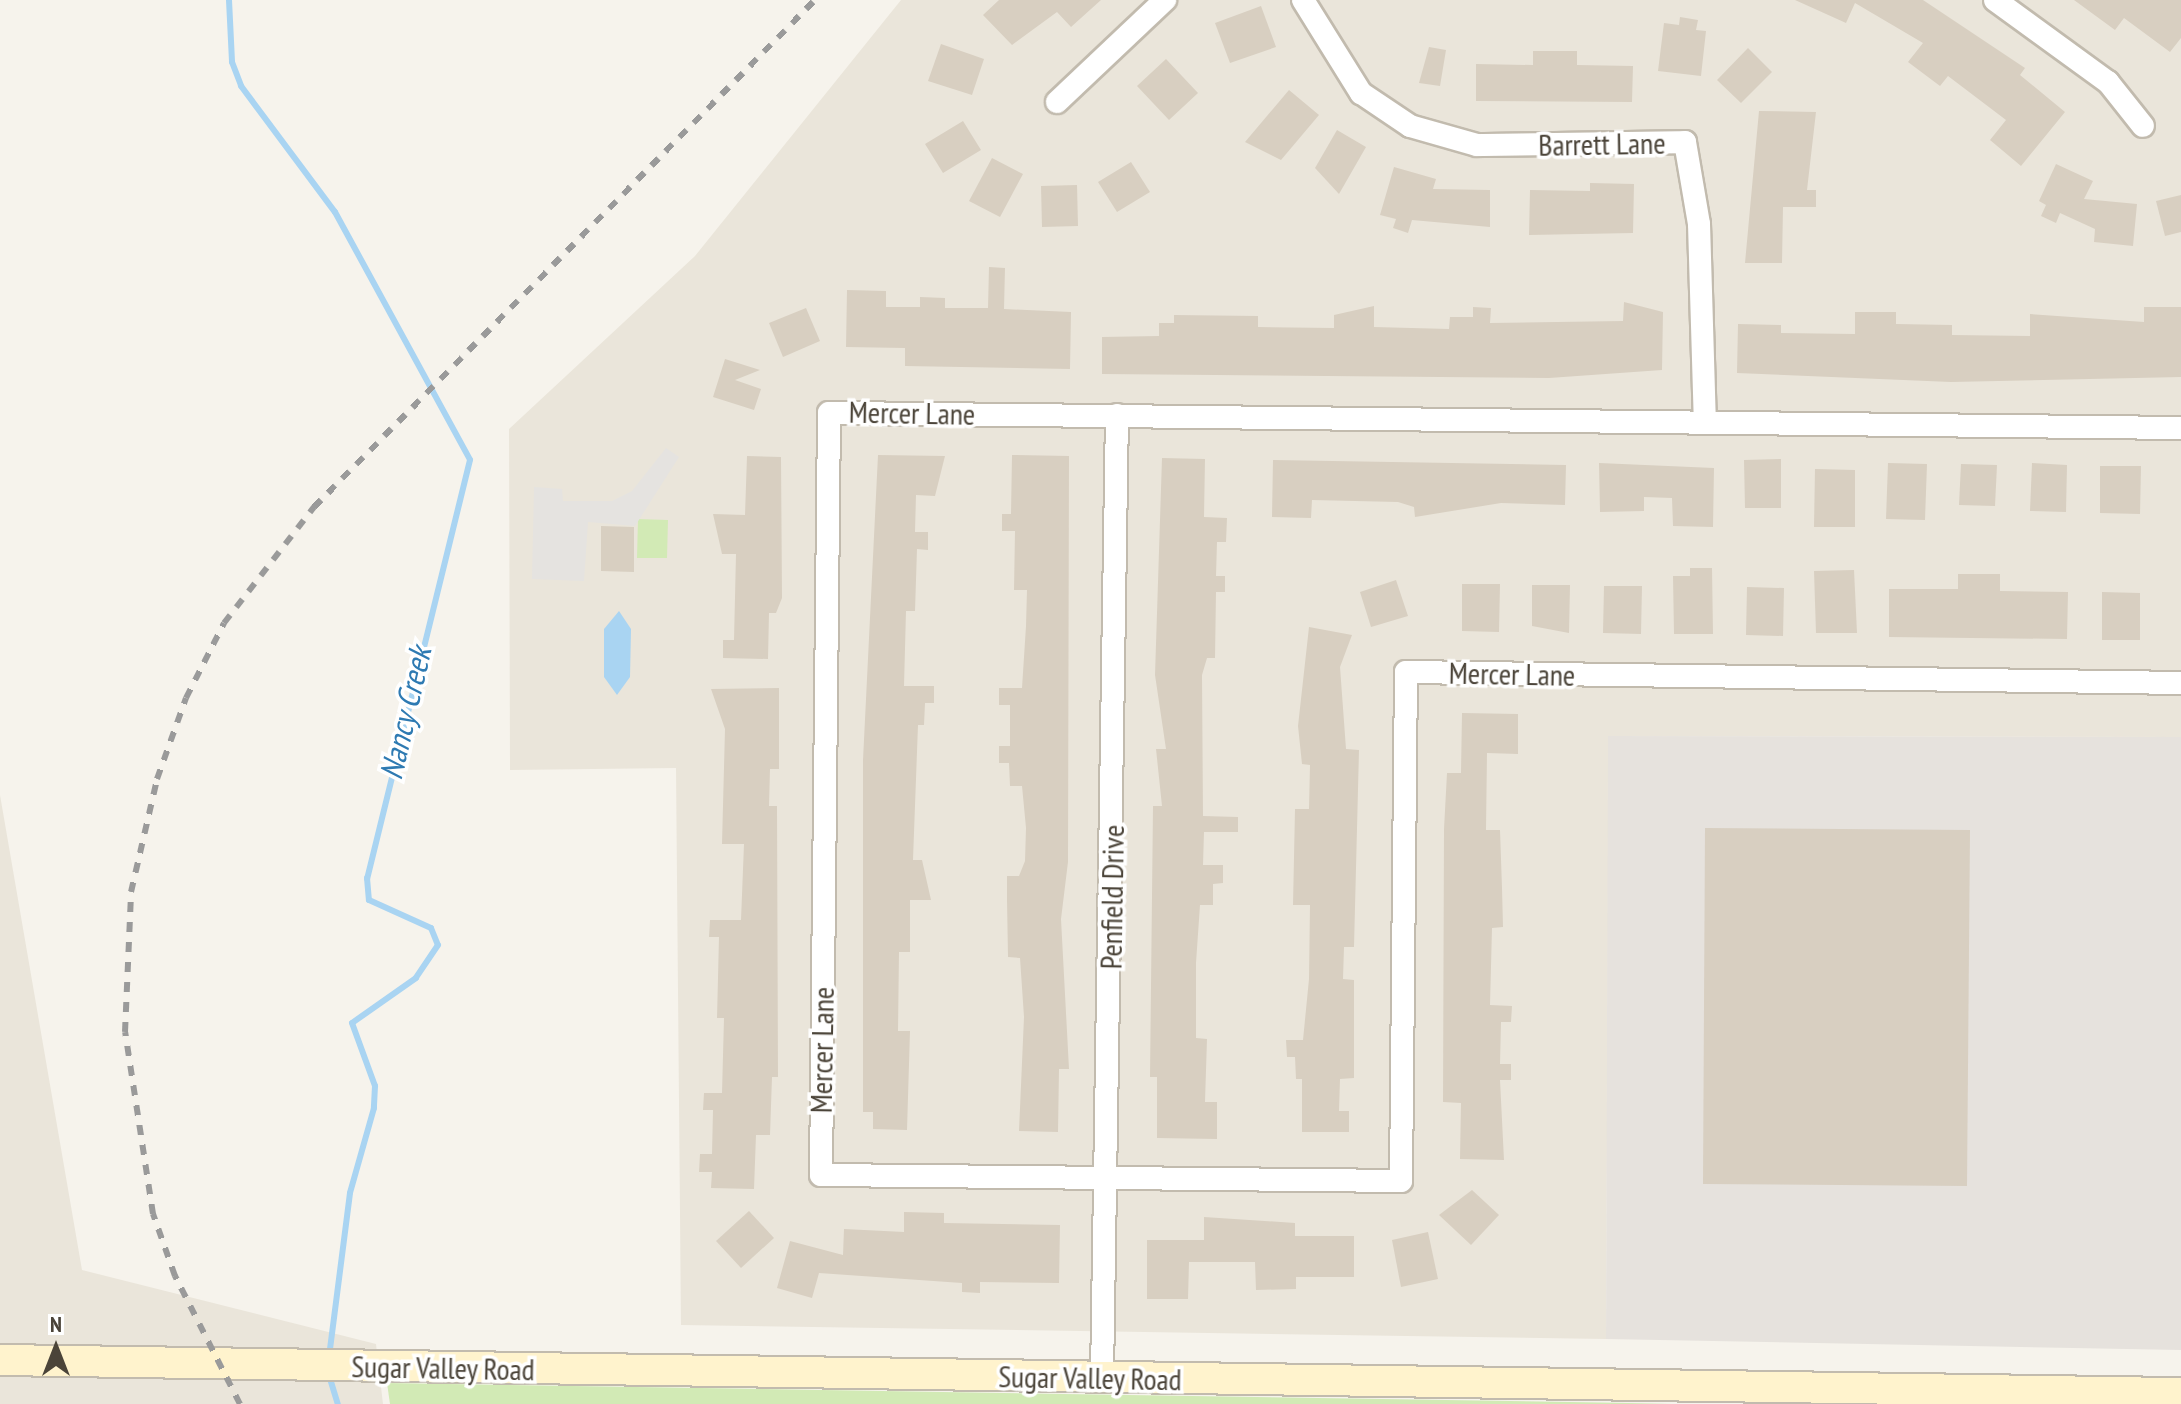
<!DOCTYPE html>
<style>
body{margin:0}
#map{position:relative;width:2181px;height:1404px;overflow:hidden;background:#f6f3ec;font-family:"PT Sans Narrow",sans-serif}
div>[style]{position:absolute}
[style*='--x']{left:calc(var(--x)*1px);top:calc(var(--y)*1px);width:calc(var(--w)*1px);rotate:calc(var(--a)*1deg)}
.residential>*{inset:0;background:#eae5da}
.industrial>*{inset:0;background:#e6e2dd}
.green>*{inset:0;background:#d2eab5}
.parking>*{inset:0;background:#e5e3e0}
.water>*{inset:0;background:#a9d4f2}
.stream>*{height:6px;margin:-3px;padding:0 3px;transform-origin:3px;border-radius:3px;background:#a9d4f2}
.building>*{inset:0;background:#d8cfc1}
.roads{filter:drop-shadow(2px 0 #c2bbae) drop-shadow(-2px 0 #c2bbae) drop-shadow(0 2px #c2bbae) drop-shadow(0 -2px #c2bbae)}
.street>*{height:22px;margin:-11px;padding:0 11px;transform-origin:11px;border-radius:11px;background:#fff}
.secondary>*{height:30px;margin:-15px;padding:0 15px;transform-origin:15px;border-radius:15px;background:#fff3cd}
.rail>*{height:6px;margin-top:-3px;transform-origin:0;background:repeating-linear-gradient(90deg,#9a9a9a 0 10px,transparent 0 20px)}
span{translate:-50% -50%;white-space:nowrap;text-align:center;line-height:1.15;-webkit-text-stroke:7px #fff;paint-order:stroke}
.street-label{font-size:30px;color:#4b4439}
.water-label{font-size:32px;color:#2e7ab2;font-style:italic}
.north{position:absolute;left:16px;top:1308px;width:80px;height:80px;-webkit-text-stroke:6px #fff;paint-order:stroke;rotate:0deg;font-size:22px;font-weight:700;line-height:32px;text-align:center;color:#4b4439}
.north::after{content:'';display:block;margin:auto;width:28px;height:36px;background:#4b4439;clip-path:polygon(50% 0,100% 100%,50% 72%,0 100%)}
</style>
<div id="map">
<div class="residential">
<div style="clip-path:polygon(901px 0,2181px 0,2181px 737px,1609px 736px,1606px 1339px,681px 1325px,676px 768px,510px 770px,509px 429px,695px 256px)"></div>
<div style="clip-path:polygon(0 795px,82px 1270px,376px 1344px,383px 1404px,0 1404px)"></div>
</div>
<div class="industrial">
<div style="clip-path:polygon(1608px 736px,2181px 737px,2181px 1350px,1606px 1339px)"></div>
</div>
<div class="green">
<div style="clip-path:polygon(638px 519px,668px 520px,667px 558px,637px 558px)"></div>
<div style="clip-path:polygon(387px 1383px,1628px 1403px,1672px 1404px,390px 1404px)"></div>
</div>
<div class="parking">
<div style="clip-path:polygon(666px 448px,679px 457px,635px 526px,588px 522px,584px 581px,532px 579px,534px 487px,562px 489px,563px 501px,612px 501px,632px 491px)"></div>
</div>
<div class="water">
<div style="clip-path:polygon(619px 611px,631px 629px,630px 677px,617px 695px,604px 677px,604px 629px)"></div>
</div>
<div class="stream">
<div style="--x:229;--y:0;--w:62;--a:87.2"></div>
<div style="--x:232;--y:62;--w:26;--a:69"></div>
<div style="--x:241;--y:86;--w:157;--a:53.3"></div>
<div style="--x:335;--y:212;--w:282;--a:61.4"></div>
<div style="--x:470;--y:460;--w:431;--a:103.8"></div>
<div style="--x:367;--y:878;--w:22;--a:85"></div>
<div style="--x:369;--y:900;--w:68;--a:24.3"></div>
<div style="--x:431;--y:928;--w:18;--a:68"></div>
<div style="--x:438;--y:945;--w:40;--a:124"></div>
<div style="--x:416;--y:978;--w:78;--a:144.9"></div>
<div style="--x:352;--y:1023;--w:67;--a:69.9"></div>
<div style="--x:375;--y:1086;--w:22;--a:93"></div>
<div style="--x:374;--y:1108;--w:88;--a:105.8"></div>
<div style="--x:350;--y:1193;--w:165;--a:97.3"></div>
<div style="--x:328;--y:1372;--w:34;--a:73"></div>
</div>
<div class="building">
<div style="clip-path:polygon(999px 0,1101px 0,1071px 27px,1057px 12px,1012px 45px,983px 15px)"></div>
<div style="clip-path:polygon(1795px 0,1923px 0,2025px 68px,2020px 75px,2065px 112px,2021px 166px,1990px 140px,2006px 120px,1948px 76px,1940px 86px,1908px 62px,1923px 43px,1855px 3px,1846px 23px)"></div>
<div style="clip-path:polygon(2074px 0,2181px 0,2181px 38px,2170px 52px,2124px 18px,2115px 30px)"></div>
<div style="clip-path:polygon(1261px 6px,1276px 47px,1230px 63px,1215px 23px)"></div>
<div style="clip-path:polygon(1680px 17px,1698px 20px,1696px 30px,1706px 31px,1701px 76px,1658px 71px,1664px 23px,1679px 25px)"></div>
<div style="clip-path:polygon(941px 44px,984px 59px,972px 95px,928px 81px)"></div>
<div style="clip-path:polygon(1429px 47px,1446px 50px,1440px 86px,1419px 83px)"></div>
<div style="clip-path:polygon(1748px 48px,1772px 72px,1741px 103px,1717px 80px)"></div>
<div style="clip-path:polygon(1533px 51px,1577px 51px,1577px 65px,1633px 66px,1632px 102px,1476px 101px,1476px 64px,1533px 65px)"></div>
<div style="clip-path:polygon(1166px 59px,1198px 93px,1169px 120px,1137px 86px)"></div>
<div style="clip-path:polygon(1289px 90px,1319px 115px,1281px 160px,1245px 142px)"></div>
<div style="clip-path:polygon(1759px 111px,1816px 112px,1807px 190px,1816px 190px,1816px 207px,1783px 207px,1782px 263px,1745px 263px)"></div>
<div style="clip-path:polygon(963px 121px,981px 150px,943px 173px,925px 144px)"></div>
<div style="clip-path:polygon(1337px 130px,1366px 147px,1339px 194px,1315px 168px)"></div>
<div style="clip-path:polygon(992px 158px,1023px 174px,1000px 217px,969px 201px)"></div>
<div style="clip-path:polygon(1131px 162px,1150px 192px,1117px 212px,1098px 182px)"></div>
<div style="clip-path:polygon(2056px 164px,2093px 181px,2084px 199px,2137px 204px,2133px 246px,2094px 242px,2095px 229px,2060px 213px,2056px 223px,2041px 216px,2046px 205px,2039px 201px)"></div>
<div style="clip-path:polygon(1394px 167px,1436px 179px,1433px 189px,1490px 190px,1490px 227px,1412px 220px,1408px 233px,1393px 228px,1396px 219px,1380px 215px)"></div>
<div style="clip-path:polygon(1590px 183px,1634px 184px,1633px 233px,1529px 235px,1530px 190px,1590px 191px)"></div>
<div style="clip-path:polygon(1077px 185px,1078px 226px,1042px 227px,1041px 186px)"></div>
<div style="clip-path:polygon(2181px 195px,2181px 232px,2165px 236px,2156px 201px)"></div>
<div style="clip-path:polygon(989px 267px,1005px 268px,1004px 309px,1071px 312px,1070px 369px,905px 366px,905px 348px,846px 347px,847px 290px,886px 291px,886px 307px,920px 307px,920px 297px,945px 298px,945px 308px,988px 308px)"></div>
<div style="clip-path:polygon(1624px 302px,1663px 312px,1662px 370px,1549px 378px,1102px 374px,1102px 337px,1159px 336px,1159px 323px,1174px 323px,1174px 315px,1258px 316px,1258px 327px,1334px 328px,1334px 315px,1374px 306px,1374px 327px,1449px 329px,1450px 317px,1473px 317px,1473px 307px,1491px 308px,1490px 323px,1623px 321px)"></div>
<div style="clip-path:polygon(2144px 307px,2181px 307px,2181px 377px,1951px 382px,1737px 373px,1738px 324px,1781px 325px,1781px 333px,1855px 334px,1855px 312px,1896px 312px,1896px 324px,1952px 325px,1952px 335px,2030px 336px,2030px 314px,2144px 322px)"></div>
<div style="clip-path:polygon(806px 308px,820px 341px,783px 357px,769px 323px)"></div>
<div style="clip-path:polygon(725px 359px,760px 370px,735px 380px,761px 389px,754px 410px,713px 397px)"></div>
<div style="clip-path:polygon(878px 455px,945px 456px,935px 496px,916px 495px,915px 532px,928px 532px,928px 550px,917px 549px,915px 611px,906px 611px,904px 686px,934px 686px,934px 703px,925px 703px,924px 725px,918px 725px,913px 860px,922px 860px,931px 900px,910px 900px,910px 952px,899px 952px,898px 1031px,910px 1031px,907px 1130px,873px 1129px,873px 1112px,863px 1112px,863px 760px)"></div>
<div style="clip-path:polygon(1012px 455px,1069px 456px,1068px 862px,1061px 919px,1069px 1069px,1059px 1069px,1058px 1132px,1019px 1131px,1024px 1017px,1020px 958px,1008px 957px,1007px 900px,1007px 876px,1019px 876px,1025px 861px,1026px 828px,1022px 786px,1010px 786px,1009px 763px,999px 763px,999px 746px,1010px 746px,1010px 705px,999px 705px,999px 688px,1022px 688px,1026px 626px,1027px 590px,1014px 590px,1015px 531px,1002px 531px,1002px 514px,1011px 514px)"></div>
<div style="clip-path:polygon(747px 456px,781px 457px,782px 598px,776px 613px,769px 613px,768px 659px,723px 658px,723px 640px,734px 640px,736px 554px,722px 554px,713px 514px,745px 515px)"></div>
<div style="clip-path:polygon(1162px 458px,1205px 459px,1204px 517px,1227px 518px,1226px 542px,1217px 542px,1216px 576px,1225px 576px,1225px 592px,1216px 592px,1215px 658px,1207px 658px,1202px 675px,1203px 816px,1238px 817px,1238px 832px,1204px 832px,1203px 865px,1223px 865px,1223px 883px,1213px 884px,1213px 905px,1200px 905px,1196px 963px,1196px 1038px,1207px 1039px,1205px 1102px,1217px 1102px,1217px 1139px,1157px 1138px,1157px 1077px,1150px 1077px,1153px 806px,1162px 806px,1156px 749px,1166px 749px,1155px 675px)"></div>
<div style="clip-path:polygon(1781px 459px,1781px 508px,1745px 508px,1744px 460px)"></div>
<div style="clip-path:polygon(1273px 460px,1566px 465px,1565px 505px,1501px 503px,1415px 517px,1414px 507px,1398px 502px,1312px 500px,1311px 518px,1272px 517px)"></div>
<div style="clip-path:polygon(1599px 463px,1714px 468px,1713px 527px,1673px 526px,1672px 498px,1644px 497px,1644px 511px,1600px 512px)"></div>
<div style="clip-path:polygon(1888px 463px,1927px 464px,1925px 520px,1886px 519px)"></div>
<div style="clip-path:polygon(2032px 463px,2067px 465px,2066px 512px,2030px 511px)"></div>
<div style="clip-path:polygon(1961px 464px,1997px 465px,1995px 506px,1959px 505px)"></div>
<div style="clip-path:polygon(2100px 466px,2141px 466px,2140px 514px,2100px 513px)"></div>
<div style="clip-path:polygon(1815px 469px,1855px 470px,1855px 527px,1814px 527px)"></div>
<div style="clip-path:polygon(601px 526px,634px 527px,634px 572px,601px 571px)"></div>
<div style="clip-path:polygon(1690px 568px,1712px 568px,1713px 634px,1674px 634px,1673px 576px,1690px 576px)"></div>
<div style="clip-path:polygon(1854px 570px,1857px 633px,1816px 633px,1814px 571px)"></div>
<div style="clip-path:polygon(1958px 574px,2000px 574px,2000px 591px,2068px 592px,2067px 639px,1889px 637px,1889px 589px,1958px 589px)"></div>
<div style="clip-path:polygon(1396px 580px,1408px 616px,1371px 627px,1360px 592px)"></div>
<div style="clip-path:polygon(1462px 584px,1500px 584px,1499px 632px,1462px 631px)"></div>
<div style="clip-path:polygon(1532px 585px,1570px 585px,1569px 633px,1532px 626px)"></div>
<div style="clip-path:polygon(1604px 586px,1642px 586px,1641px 634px,1603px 633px)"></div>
<div style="clip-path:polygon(1747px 587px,1784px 588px,1783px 636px,1746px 635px)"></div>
<div style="clip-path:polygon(2102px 592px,2140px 593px,2140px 640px,2102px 640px)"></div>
<div style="clip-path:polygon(1309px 627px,1352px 635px,1340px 667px,1346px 749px,1359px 750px,1354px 947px,1344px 947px,1343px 979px,1354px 980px,1354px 1078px,1340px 1079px,1339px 1111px,1349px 1111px,1349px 1132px,1302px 1132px,1302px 1079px,1296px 1079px,1295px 1057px,1287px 1057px,1286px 1040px,1303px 1040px,1309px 979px,1310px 905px,1293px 905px,1295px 809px,1309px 809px,1310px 765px,1302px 764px,1298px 726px)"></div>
<div style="clip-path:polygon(779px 688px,779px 769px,770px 769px,769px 806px,777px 806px,778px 1077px,772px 1077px,770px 1135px,756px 1135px,754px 1189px,711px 1188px,712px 1172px,699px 1172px,700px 1154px,712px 1154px,713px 1110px,703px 1110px,704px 1093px,722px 1093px,724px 1018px,717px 1018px,719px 937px,709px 937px,710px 920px,741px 920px,744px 844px,722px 844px,725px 729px,711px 689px)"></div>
<div style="clip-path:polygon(1462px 713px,1518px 714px,1518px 754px,1487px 753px,1486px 830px,1500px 830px,1502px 888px,1503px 927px,1492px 928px,1490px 1005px,1512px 1006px,1511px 1022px,1501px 1022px,1500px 1064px,1511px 1064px,1511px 1080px,1500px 1080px,1504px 1160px,1460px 1159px,1461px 1103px,1443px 1102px,1444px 829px,1447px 773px,1461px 773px)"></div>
<div style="clip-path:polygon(1705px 828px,1970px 830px,1967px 1186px,1703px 1184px)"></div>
<div style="clip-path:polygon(1472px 1190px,1499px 1215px,1471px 1245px,1439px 1215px)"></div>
<div style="clip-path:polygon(749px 1211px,774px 1238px,741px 1268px,716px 1241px)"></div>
<div style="clip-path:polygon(904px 1212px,944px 1213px,944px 1223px,1060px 1225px,1059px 1283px,980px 1282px,980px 1293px,962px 1292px,962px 1283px,819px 1273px,812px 1298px,777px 1288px,790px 1241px,843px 1255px,844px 1229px,904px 1232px)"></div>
<div style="clip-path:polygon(1204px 1217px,1295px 1223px,1295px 1236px,1354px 1236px,1354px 1277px,1296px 1277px,1296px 1289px,1256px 1290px,1255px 1262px,1189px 1262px,1188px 1299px,1147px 1299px,1147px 1240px,1204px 1240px)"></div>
<div style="clip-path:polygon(1428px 1232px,1438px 1279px,1401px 1287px,1392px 1240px)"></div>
</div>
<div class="roads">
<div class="street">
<div style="--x:1303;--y:0;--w:110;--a:58.1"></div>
<div style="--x:1361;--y:93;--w:59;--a:34"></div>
<div style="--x:1410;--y:126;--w:70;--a:15.8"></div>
<div style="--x:1477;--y:145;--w:208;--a:-0.8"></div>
<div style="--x:1685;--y:142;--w:83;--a:80.3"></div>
<div style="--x:1699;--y:224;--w:198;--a:88.3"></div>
<div style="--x:1995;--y:0;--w:140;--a:36"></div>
<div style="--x:2108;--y:82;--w:56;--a:51.5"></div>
<div style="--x:1057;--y:102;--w:149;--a:-43.4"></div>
<div style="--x:2181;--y:428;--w:1352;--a:-179.36"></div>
<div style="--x:829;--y:413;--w:762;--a:90.6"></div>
<div style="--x:821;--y:1175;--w:580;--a:0.59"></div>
<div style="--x:1401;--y:1181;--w:509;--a:-89.44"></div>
<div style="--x:1406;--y:672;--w:775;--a:0.81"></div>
<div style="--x:1102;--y:1378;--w:963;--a:-89.11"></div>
</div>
<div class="secondary">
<div style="--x:0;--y:1360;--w:2181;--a:0.87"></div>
</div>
</div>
<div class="rail">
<div style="--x:240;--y:1404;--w:144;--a:-116.9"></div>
<div style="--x:175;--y:1276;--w:66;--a:-109.5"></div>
<div style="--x:153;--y:1214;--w:184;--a:-98.7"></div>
<div style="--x:125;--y:1032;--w:140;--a:-87.5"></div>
<div style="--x:131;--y:892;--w:116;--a:-77"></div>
<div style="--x:157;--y:779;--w:86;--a:-70.3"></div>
<div style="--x:186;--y:698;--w:84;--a:-63.1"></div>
<div style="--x:224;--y:623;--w:147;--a:-52.2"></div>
<div style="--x:314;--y:507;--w:713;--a:-45.34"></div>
</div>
<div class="street-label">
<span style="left:1602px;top:144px;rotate:-1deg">Barrett Lane</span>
<span style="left:912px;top:413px;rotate:1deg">Mercer Lane</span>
<span style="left:1512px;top:674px;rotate:1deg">Mercer Lane</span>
<span style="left:1112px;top:897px;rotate:-89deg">Penfield Drive</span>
<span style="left:822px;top:1050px;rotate:-89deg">Mercer Lane</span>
<span style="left:443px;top:1368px;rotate:1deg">Sugar Valley Road</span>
<span style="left:1090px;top:1378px;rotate:1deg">Sugar Valley Road</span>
</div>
<div class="water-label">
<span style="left:405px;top:713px;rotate:-77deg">Nancy Creek</span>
</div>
<div class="north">N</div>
</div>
